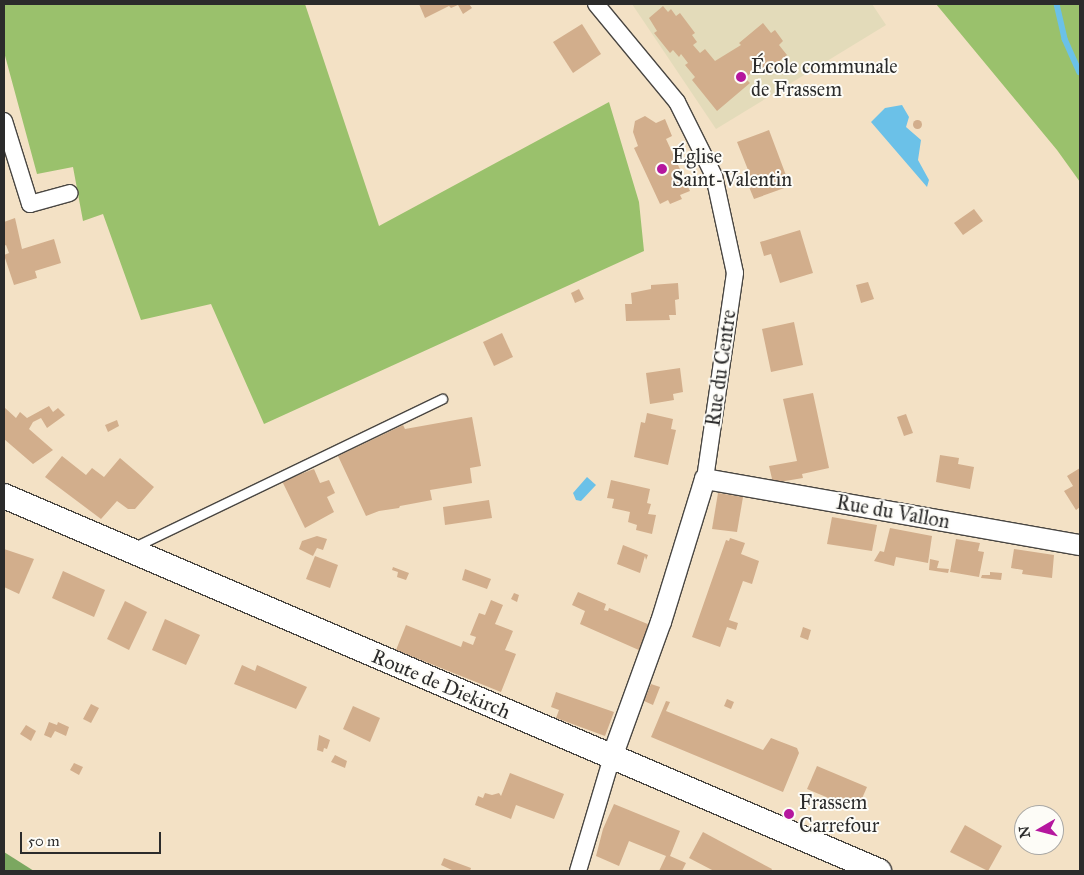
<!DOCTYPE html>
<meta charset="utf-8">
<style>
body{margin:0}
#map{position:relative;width:1084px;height:875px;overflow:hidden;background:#f3e1c5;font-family:"IM FELL Great Primer",serif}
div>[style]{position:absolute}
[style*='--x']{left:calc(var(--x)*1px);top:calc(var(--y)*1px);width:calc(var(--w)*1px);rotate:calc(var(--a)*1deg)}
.built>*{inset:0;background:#e3dbba}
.green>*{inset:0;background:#9ac16c}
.forest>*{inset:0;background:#7ba760}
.water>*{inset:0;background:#6bc1e8}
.stream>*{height:5.5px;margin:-2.75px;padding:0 2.75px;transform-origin:2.75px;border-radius:2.75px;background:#6bc1e8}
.building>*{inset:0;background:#d2ae8c}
.round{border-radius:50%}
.roads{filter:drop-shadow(1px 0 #494642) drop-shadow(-1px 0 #494642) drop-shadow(0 1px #494642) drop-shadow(0 -1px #494642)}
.service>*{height:9px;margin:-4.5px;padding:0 4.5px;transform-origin:4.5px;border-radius:4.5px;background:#fff}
.minor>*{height:16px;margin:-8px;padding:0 8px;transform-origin:8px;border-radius:8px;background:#fff}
.tertiary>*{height:20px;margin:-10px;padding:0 10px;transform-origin:10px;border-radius:10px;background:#fff}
.secondary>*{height:24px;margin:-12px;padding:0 12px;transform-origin:12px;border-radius:12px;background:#fff}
.dots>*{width:14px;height:14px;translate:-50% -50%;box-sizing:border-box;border:2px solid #fdfcf7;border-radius:50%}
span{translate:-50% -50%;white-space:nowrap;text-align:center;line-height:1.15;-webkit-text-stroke:4px #fdfcf7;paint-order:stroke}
.poi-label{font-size:20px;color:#2b2b2b}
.left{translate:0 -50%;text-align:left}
.street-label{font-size:20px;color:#2b2b2b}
.frame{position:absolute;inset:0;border:5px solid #2b2b2b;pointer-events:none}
.north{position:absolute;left:1014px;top:805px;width:50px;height:50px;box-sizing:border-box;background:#fdfcf7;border:1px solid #a9a8a5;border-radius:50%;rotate:262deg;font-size:14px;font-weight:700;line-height:20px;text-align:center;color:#2b2b2b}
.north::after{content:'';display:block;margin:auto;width:18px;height:22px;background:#b5179e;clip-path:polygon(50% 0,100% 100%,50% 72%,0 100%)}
.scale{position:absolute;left:20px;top:832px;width:141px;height:22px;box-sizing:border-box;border:2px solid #2b2b2b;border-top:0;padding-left:6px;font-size:15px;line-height:18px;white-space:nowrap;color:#2b2b2b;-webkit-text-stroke:4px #fdfcf7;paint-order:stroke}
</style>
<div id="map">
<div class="built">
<div style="clip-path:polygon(632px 4px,872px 4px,886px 25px,716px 129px)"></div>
</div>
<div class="green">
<div style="clip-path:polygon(4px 4px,305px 4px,379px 226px,609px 102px,639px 202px,644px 251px,264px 424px,211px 304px,141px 320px,103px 214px,83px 221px,73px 167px,37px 174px,4px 52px)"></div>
<div style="clip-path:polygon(936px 4px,1080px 4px,1080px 182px,1057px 150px)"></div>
</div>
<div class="forest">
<div style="clip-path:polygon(4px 852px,34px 871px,4px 871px)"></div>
</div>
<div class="water">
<div style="clip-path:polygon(902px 105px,909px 117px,906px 127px,921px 140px,918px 160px,929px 180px,927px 187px,871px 122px,885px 108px)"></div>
<div style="clip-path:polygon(587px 477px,596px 485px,581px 501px,576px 500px,573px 493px)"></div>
</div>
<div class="stream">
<div style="--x:1057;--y:4;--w:36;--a:77"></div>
<div style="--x:1065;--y:39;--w:36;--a:66"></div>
</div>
<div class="building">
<div style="clip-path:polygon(419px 4px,469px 4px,472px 8px,463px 14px,458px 5px,451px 8px,449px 6px,425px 18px)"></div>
<div style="clip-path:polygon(663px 6px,668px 12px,671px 9px,676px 16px,680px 13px,695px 33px,692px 35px,697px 42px,693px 45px,700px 53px,705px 49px,715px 61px,741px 45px,739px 43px,763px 23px,771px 33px,775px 30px,783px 41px,779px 45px,787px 55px,762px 75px,757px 68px,745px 78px,750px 83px,717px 111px,692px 80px,695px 77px,685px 65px,688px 63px,681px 54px,679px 57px,673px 50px,670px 53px,654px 33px,657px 31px,649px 18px)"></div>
<div style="clip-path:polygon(582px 24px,601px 54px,573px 73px,553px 42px)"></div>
<div style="clip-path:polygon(645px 116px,656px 123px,665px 119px,672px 136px,666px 139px,690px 191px,680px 195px,682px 199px,670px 204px,668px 200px,660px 204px,634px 148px,638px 146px,633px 132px,635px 121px)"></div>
<div class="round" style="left:912.5px;top:119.5px;width:9px;height:9px"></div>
<div style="clip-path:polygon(769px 130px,790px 186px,754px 199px,747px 182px,752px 180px,737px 142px)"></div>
<div style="clip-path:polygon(974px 209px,983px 221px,963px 235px,954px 223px)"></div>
<div style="clip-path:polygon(15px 218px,22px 249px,54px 239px,61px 263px,35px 271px,37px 278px,14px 285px,4px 255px,9px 253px,6px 245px,4px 246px,4px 222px)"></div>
<div style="clip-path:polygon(800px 230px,813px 273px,780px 283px,771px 254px,764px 256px,760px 242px)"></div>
<div style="clip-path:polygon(868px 282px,874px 299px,861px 303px,856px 285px)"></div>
<div style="clip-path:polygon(678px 283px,679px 299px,675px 300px,676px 315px,669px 315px,670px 320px,626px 321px,625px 304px,632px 304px,631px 293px,651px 289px,651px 285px)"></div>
<div style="clip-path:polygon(579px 289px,584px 299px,575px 303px,571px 293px)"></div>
<div style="clip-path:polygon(794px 322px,803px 365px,771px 372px,762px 329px)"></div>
<div style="clip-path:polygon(502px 333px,513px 357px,494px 366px,483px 342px)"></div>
<div style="clip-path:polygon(680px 368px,683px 392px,673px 394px,674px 400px,650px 404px,646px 373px)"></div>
<div style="clip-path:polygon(813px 393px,829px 468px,802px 474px,803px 478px,773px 483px,769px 466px,797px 461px,783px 399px)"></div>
<div style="clip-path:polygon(49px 406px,53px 412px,58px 408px,65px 415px,47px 428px,41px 418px,33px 422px,29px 429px,53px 450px,33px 464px,4px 439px,4px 407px,16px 418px,20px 412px,27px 418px)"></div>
<div style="clip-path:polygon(647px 413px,673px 419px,671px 429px,676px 430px,668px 465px,634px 457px,641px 422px,645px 423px)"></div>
<div style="clip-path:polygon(906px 414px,913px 433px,904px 436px,897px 417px)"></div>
<div style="clip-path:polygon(472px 417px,481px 466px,470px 468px,472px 483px,430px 490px,432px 500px,400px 506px,399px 508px,379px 511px,366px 516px,338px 456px,403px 425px,405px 429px)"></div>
<div style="clip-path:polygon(117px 420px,119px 426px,108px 432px,105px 425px)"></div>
<div style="clip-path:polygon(940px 455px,959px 458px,958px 464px,974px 467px,970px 489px,936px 482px)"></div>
<div style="clip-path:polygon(62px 456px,86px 475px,92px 468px,104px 477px,120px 458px,154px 487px,135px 509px,128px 509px,117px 501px,101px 519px,45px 477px)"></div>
<div style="clip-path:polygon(1080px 468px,1080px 507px,1076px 510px,1064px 491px,1073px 486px,1067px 476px)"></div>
<div style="clip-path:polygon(314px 469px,320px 483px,329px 480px,335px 493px,327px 497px,334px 512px,305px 528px,282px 481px)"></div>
<div style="clip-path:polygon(611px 480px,650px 489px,647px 503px,651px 504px,648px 514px,656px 515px,652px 534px,636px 530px,637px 525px,628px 522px,630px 512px,612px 508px,614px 499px,607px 498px)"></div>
<div style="clip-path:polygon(718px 493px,743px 497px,737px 532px,712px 529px)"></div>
<div style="clip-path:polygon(489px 500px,492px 518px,445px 525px,443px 507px)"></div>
<div style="clip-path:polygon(832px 517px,877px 525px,872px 551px,827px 544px)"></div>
<div style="clip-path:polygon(890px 528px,932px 536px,928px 563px,896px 557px,894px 566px,874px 561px,880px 551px,884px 552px)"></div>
<div style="clip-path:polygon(317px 536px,327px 539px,323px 550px,317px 548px,313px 556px,299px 549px,302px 541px)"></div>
<div style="clip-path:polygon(730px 538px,745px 543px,741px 554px,759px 561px,752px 584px,743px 581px,729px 620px,738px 623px,736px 630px,727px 627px,720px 647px,692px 637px,726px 540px,729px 541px)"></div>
<div style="clip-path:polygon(956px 539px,980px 543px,978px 551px,984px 552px,979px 577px,950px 572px)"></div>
<div style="clip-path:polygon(623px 545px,648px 555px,646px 560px,645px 556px,640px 573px,617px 564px)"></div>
<div style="clip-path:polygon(4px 549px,34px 559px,19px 594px,4px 587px)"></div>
<div style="clip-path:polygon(1014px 549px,1054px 555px,1052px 578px,1022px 574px,1023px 570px,1011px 568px)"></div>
<div style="clip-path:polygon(315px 556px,338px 565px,330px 588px,306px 579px)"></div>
<div style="clip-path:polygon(930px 559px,939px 561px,937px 568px,949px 569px,948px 573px,929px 570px)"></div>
<div style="clip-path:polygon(393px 567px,409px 573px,406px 580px,397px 577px,398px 572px,392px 570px)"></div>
<div style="clip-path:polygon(465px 569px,491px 579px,487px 589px,462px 580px)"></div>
<div style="clip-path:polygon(63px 571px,105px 590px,94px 617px,52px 598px)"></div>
<div style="clip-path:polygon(990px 572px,1002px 573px,1001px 580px,981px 578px,982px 575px,990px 575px)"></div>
<div style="clip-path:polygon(578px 592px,606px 604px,604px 610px,608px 611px,609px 608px,650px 625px,641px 651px,580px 624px,585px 611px,572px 605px)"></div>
<div style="clip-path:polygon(514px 593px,519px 595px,517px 602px,511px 599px)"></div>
<div style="clip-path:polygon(491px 600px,503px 605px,495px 624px,513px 631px,505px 650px,516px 654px,501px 692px,396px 650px,406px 625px,461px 647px,463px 641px,473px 645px,476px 637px,470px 635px,479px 613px,485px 615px)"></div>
<div style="clip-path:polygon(125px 601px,147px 612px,129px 650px,107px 639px)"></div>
<div style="clip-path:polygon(165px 619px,200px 635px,186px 665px,152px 650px)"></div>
<div style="clip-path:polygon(803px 627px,811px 630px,808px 640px,800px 637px)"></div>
<div style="clip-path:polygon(242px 665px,255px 671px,257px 665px,307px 687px,296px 709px,234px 684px)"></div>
<div style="clip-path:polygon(651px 684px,660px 687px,653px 705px,644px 701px)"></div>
<div style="clip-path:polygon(556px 692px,614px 712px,605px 736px,556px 718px,559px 710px,551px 707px)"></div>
<div style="clip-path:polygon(727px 699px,734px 702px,731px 709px,724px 706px)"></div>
<div style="clip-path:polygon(666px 701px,670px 702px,666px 711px,763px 750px,771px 738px,797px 748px,799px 753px,783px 792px,651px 737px)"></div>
<div style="clip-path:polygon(91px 704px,99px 708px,91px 723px,83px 719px)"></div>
<div style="clip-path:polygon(353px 706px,380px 718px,370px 742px,343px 729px)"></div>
<div style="clip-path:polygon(49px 722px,57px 725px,58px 722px,69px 727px,66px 736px,55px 731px,51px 738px,44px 735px)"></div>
<div style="clip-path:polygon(26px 725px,36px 731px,31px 741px,20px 734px)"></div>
<div style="clip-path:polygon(319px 735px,330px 740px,327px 749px,324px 748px,323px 752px,317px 750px)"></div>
<div style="clip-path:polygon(335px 755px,347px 761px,345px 768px,331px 762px)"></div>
<div style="clip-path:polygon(74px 763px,83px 767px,79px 775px,70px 770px)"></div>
<div style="clip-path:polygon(817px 766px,867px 787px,857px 810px,807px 789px)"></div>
<div style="clip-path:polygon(510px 773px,564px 794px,554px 819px,516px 805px,511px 819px,475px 805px,478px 796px,483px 798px,485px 793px,492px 795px,499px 793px,501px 796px)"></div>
<div style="clip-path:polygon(614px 804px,680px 831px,670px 856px,686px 863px,682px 871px,659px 871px,666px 856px,629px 841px,619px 866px,596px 856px,603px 829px)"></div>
<div style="clip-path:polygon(965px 825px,1002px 846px,988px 871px,950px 852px)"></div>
<div style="clip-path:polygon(703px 832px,772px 869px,771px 871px,714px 871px,689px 858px)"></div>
<div style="clip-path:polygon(444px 858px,471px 868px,470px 871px,454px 871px,441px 865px)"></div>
</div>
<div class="roads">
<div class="service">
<div style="--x:134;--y:547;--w:342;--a:-25.7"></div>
</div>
<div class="minor">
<div style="--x:596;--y:4;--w:127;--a:50.4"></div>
<div style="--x:677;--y:102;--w:83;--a:63.4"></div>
<div style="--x:714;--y:176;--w:99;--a:77.8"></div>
<div style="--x:735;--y:273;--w:208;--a:98.3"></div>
<div style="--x:4;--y:121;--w:87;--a:72.6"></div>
<div style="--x:30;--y:204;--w:41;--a:-15.4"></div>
<div style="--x:578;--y:871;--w:119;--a:-73.4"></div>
</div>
<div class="tertiary">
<div style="--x:612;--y:757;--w:144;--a:-70.1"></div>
<div style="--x:661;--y:622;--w:150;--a:-72.9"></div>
<div style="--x:705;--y:479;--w:381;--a:10"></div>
</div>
<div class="secondary">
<div style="--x:4;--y:496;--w:952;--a:23.2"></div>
</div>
</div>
<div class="dots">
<div style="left:741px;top:77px;background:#b5179e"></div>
<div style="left:662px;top:169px;background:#b5179e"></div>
<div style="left:789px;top:814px;background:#b5179e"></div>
</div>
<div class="poi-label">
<span class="left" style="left:751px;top:78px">École communale<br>de Frassem</span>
<span class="left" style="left:672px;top:168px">Église<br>Saint-Valentin</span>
<span class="left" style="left:799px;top:814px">Frassem<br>Carrefour</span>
</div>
<div class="street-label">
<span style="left:721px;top:368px;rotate:-82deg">Rue du Centre</span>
<span style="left:893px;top:512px;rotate:10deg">Rue du Vallon</span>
<span style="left:441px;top:684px;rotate:23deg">Route de Diekirch</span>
</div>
<div class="frame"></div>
<div class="north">N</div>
<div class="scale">50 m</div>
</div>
